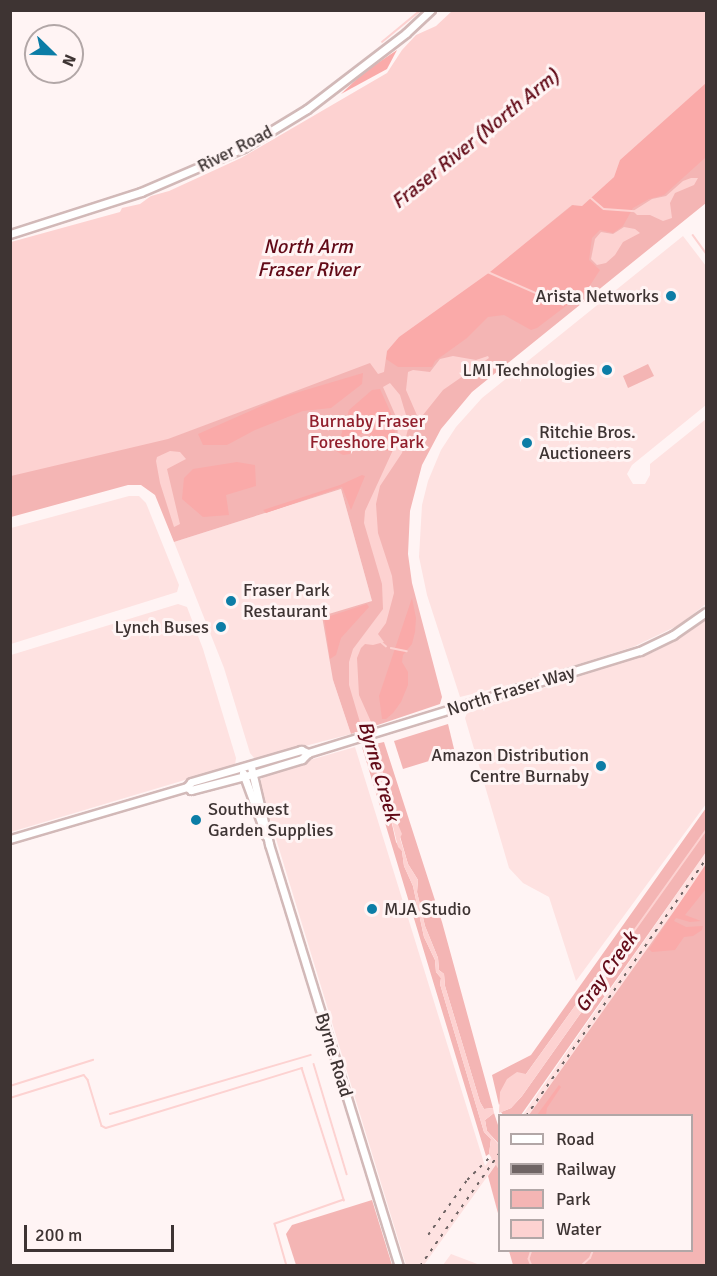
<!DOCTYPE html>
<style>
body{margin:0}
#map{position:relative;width:717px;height:1276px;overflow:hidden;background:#fff4f4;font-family:Signika,sans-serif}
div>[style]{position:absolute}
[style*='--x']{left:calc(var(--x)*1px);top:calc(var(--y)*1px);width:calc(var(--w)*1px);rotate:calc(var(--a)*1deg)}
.built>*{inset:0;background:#fee2e1}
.green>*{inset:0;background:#f4b5b4}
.forest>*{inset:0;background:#faaaa9}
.water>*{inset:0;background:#fdd2d1}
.pier>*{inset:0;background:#fff4f4}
.stream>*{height:1.5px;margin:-0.75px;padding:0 0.75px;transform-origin:0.75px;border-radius:0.75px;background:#fdd2d1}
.roads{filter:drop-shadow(2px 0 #d2b9b8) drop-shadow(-2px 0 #d2b9b8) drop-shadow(0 2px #d2b9b8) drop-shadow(0 -2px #d2b9b8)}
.tertiary>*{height:7px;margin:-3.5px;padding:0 3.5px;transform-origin:3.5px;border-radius:3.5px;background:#fff}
.rail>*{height:1.5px;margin-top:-0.75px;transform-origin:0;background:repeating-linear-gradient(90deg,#6f6464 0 3px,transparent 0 9px)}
.dots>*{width:16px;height:16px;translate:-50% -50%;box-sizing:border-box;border:3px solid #fff4f4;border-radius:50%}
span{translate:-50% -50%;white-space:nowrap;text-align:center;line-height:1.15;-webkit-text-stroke:6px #fff4f4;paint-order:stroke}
.street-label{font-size:18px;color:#3e3433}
.poi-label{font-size:18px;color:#3e3433}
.right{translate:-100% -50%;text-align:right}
.left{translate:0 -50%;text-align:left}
.park-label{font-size:18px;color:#911f2c}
.water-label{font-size:20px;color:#620a17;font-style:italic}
.frame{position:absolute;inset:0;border:12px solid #3e3433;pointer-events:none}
.legend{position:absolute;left:498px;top:1114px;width:195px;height:138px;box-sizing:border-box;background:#fff4f4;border:2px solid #b2a7a7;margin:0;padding:8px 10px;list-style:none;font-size:18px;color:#3e3433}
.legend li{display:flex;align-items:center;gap:12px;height:30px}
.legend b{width:30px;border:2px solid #b2a7a7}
.north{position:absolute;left:24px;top:24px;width:60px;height:60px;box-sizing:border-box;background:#fff4f4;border:2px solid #b2a7a7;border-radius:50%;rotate:113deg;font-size:16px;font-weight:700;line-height:24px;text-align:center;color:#3e3433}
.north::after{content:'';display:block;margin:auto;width:21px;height:27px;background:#0c7da6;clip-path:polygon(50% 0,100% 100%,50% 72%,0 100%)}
.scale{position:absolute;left:24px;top:1225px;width:150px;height:27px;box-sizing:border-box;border:3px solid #3e3433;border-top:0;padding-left:8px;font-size:18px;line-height:21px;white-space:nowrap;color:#3e3433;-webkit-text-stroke:4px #fff4f4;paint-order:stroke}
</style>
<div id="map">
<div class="built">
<div style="clip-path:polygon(683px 236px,706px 266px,706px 405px,632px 465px,627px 474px,633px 484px,645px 484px,650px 475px,650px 464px,706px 419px,706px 604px,679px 625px,633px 647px,528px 680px,460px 697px,427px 595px,419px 557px,422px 505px,428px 481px,441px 450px,456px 427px,482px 398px)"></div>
<div style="clip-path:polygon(341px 489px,372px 601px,333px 680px,351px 734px,255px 759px,250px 753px,224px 668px,174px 542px)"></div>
<div style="clip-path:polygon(129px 496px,139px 496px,146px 503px,179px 585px,177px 592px,11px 644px,11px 528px)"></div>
<div style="clip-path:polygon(178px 604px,187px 607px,203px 649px,236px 758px,235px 765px,11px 832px,11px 655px)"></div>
<div style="clip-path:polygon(706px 620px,706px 804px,576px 981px,549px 897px,523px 883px,509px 868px,465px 718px,467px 713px,654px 652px)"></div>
<div style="clip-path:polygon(355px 747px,485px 1166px,499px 1147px,499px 1160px,424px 1265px,406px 1265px,259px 783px,265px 773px)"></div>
<div style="clip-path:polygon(706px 852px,706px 866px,531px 1115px,522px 1116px)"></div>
<div style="clip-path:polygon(451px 1254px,480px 1265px,443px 1265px)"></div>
</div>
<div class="green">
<div style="clip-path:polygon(706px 65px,706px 203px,472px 392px,441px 429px,422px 465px,410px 511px,408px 554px,412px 583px,442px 697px,440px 704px,351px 734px,333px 680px,322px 616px,372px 601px,341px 489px,174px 542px,155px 495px,141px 485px,128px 485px,11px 517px,11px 467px,374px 349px)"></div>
<div style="clip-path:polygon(648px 364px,654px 376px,628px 388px,623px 376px)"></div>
<div style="clip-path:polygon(448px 724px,455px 753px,403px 769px,394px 741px)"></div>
<div style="clip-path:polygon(384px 742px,442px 922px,493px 1108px,484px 1109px,480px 1102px,445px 986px,444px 974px,439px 970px,438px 958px,425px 926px,417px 892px,418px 880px,408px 864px,393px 812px,393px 799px,387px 790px,382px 769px,378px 764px,375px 744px)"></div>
<div style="clip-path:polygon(367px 746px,370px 750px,387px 802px,396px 842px,402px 851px,404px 866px,413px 886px,424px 937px,435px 960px,436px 972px,441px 978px,440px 984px,484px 1132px,491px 1139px,489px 1154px,486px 1156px,362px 747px)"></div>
<div style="clip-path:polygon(706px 808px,706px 852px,521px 1115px,503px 1115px,501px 1112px,511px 1108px,522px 1096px,607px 976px,595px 978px,526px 1074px,499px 1105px,492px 1075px,531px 1055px)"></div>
<div style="clip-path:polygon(706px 866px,706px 1265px,513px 1265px,509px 1251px,692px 1250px,692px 1116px,529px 1115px)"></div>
<div style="clip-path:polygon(494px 1113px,499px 1128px,499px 1144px,487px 1131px,485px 1120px)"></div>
<div style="clip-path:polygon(499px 1160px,499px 1217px,488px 1176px)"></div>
<div style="clip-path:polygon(372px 1200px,392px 1265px,296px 1265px,286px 1234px,292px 1225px)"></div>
</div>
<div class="forest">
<div style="clip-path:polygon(397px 50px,387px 69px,341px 94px,363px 73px)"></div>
<div style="clip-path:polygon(706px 83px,706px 157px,664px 195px,649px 199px,633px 208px,623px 226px,613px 233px,600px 230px,592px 238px,589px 260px,600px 270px,587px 290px,537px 328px,531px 330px,504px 315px,488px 317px,467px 338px,435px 361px,432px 367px,398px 367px,386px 359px,387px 351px,399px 337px,489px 272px,573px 205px,582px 206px,614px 177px,620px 160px)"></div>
<div style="clip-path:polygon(363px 373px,362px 384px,331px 408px,303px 411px,255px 430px,227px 445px,203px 445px,198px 434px,282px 397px)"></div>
<div style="clip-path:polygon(380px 389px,394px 420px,395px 435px,392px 452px,381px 449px,367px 431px,357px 436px,350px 454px,343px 455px,336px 451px,349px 410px,372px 390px)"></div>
<div style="clip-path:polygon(237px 462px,255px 465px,256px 486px,226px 495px,229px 515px,203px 517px,182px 499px,184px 478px,193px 469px)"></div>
<div style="clip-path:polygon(362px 475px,365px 476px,351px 510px,342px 487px,266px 513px,263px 510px,340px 485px)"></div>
<div style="clip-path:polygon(412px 598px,416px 618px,415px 632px,412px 644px,403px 655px,402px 662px,408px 672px,408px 685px,401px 702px,393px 713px,386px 719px,382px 719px,379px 696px)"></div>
<div style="clip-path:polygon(367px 604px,369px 607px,341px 638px,336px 655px,330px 659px,324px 618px)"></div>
<div style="clip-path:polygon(706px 864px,705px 890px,685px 915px,701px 921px,690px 922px,676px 918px,674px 921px,686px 927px,703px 926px,702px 930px,693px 936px,684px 937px,675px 950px,652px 952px,649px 949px)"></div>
<div style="clip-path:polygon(559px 1085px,561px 1087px,547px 1108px,546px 1115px,537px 1115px)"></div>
</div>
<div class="water">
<div style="clip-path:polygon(452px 11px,706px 11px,706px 83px,620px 160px,614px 177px,582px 206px,572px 205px,490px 272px,399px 337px,387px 351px,384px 372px,378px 374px,370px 363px,168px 439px,11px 476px,11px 242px,120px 212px,122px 208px,140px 204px,151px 196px,169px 191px,241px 158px,387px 73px,402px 50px,416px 35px,436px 26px)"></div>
<div style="clip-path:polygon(691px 178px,698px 178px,694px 185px,675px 193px,670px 203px,672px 218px,663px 221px,650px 215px,637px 215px,633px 211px,652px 199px,666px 196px,683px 181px)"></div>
<div style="clip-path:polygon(624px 227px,635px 229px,640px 233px,623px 242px,615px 255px,606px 263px,597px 265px,591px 259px,595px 239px,601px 232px,613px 234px)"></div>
<div style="clip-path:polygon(453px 356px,476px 360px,488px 356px,489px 358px,443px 390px,419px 420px,406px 390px,408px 372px,413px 370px,430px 372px,440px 359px)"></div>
<div style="clip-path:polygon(390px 383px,400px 395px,409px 425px,402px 453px,380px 486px,376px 504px,378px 533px,392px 576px,394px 593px,386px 623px,378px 634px,384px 642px,373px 645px,365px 644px,361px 648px,357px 658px,359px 695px,372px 724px,378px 764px,382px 769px,387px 790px,393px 799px,393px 812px,402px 834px,400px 838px,408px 864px,418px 880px,417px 892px,425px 926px,438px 958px,439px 970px,444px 974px,445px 986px,480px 1102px,484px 1109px,493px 1108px,494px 1113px,485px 1120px,487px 1131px,499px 1145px,499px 1170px,489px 1154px,491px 1139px,484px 1132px,440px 984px,441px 978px,436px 972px,435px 960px,424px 937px,413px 886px,404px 866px,402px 851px,398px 847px,387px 802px,370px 750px,367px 746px,349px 685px,349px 662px,353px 649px,383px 609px,382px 584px,364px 523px,365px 511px,398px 439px,397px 419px,383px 387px)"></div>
<div style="clip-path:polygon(170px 451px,180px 452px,186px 459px,167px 469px,180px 524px,174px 527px,160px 483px,156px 461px,157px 457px)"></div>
<div style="clip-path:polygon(600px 975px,607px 976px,522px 1096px,511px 1108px,499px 1113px,500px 1092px,507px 1079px,517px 1072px,526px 1074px,595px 978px)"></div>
</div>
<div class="pier">
<div style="clip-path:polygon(375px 724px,378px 741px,363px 746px,359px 729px)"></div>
</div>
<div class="stream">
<div style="--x:382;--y:42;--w:50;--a:-39.4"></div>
<div style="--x:590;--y:197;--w:18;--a:41"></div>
<div style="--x:604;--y:209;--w:31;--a:4"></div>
<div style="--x:693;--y:235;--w:22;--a:54"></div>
<div style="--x:488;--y:272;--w:82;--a:23.7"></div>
<div style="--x:380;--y:641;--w:8;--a:40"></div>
<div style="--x:391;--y:648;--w:16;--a:11"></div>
<div style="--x:602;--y:976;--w:179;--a:-54.5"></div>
<div style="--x:314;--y:1064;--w:115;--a:73.3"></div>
<div style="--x:10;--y:1086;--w:87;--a:-17.4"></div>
<div style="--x:10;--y:1098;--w:77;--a:-17.3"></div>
<div style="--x:84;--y:1075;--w:6;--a:51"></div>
<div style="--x:88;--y:1080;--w:48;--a:73.1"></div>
<div style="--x:102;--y:1126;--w:4;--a:27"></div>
<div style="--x:106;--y:1128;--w:205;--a:-17"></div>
<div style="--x:302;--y:1068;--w:139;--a:72.3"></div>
<div style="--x:344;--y:1200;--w:73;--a:160.8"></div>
<div style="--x:275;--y:1224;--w:44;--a:74.1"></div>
<div style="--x:110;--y:1114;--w:209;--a:-16.4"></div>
<div style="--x:532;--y:1250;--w:9;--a:108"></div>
<div style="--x:529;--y:1259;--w:8;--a:67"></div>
<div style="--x:581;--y:1266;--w:12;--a:-42"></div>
<div style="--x:590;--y:1258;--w:9;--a:-69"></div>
</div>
<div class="roads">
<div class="tertiary">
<div style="--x:10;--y:234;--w:138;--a:-17.8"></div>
<div style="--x:141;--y:192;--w:111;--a:-23.3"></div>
<div style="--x:243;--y:148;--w:75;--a:-31.4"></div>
<div style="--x:307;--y:109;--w:125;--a:-37.5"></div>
<div style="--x:406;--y:33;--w:34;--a:-43"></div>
<div style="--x:251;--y:767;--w:79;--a:76.8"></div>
<div style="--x:269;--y:844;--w:442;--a:72.9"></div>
<div style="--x:243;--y:773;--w:67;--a:69.9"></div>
<div style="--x:187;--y:787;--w:5;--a:37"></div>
<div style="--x:191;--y:790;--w:64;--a:-14.5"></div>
<div style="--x:253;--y:774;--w:51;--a:-17"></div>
<div style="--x:302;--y:759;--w:8;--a:-45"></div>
<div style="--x:308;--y:753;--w:347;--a:-17.1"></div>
<div style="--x:640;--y:651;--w:37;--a:-26"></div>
<div style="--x:673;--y:635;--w:40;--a:-34.9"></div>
<div style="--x:10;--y:839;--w:184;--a:-16.4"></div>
<div style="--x:187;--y:787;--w:6;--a:-51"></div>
<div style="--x:191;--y:782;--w:115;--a:-16.2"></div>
<div style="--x:301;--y:750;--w:8;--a:23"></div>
</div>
</div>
<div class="rail">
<div style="--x:526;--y:1116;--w:314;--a:-55"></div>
<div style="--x:428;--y:1235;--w:67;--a:-54.7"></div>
<div style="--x:467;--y:1180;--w:34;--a:-45"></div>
<div style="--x:420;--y:1266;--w:139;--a:-54.9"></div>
</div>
<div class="dots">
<div style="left:671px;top:296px;background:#0c7da6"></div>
<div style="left:607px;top:370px;background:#0c7da6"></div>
<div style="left:527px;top:443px;background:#0c7da6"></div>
<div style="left:231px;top:601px;background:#0c7da6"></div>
<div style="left:221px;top:627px;background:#0c7da6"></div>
<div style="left:601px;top:766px;background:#0c7da6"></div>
<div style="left:196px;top:820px;background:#0c7da6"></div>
<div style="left:372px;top:909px;background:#0c7da6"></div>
</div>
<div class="street-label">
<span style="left:235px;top:149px;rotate:-27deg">River Road</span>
<span style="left:511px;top:691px;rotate:-17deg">North Fraser Way</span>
<span style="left:334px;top:1055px;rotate:73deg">Byrne Road</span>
</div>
<div class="poi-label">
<span class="right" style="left:659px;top:296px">Arista Networks</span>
<span class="right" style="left:595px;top:370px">LMI Technologies</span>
<span class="left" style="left:539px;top:443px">Ritchie Bros.<br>Auctioneers</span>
<span class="left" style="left:243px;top:601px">Fraser Park<br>Restaurant</span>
<span class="right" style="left:209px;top:627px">Lynch Buses</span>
<span class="right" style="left:589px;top:766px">Amazon Distribution<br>Centre Burnaby</span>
<span class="left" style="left:208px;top:820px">Southwest<br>Garden Supplies</span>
<span class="left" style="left:384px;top:909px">MJA Studio</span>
</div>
<div class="park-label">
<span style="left:367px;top:432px">Burnaby Fraser<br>Foreshore Park</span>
</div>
<div class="water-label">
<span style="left:475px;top:139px;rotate:-39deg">Fraser River (North Arm)</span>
<span style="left:308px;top:258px">North Arm<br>Fraser River</span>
<span style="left:379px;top:771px;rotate:74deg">Byrne Creek</span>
<span style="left:606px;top:972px;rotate:-55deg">Gray Creek</span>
</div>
<div class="frame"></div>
<ul class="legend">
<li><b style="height:8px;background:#fff"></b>Road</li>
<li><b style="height:8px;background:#6f6464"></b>Railway</li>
<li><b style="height:16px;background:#f4b5b4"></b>Park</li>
<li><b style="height:16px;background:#fdd2d1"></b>Water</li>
</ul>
<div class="north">N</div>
<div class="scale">200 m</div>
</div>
